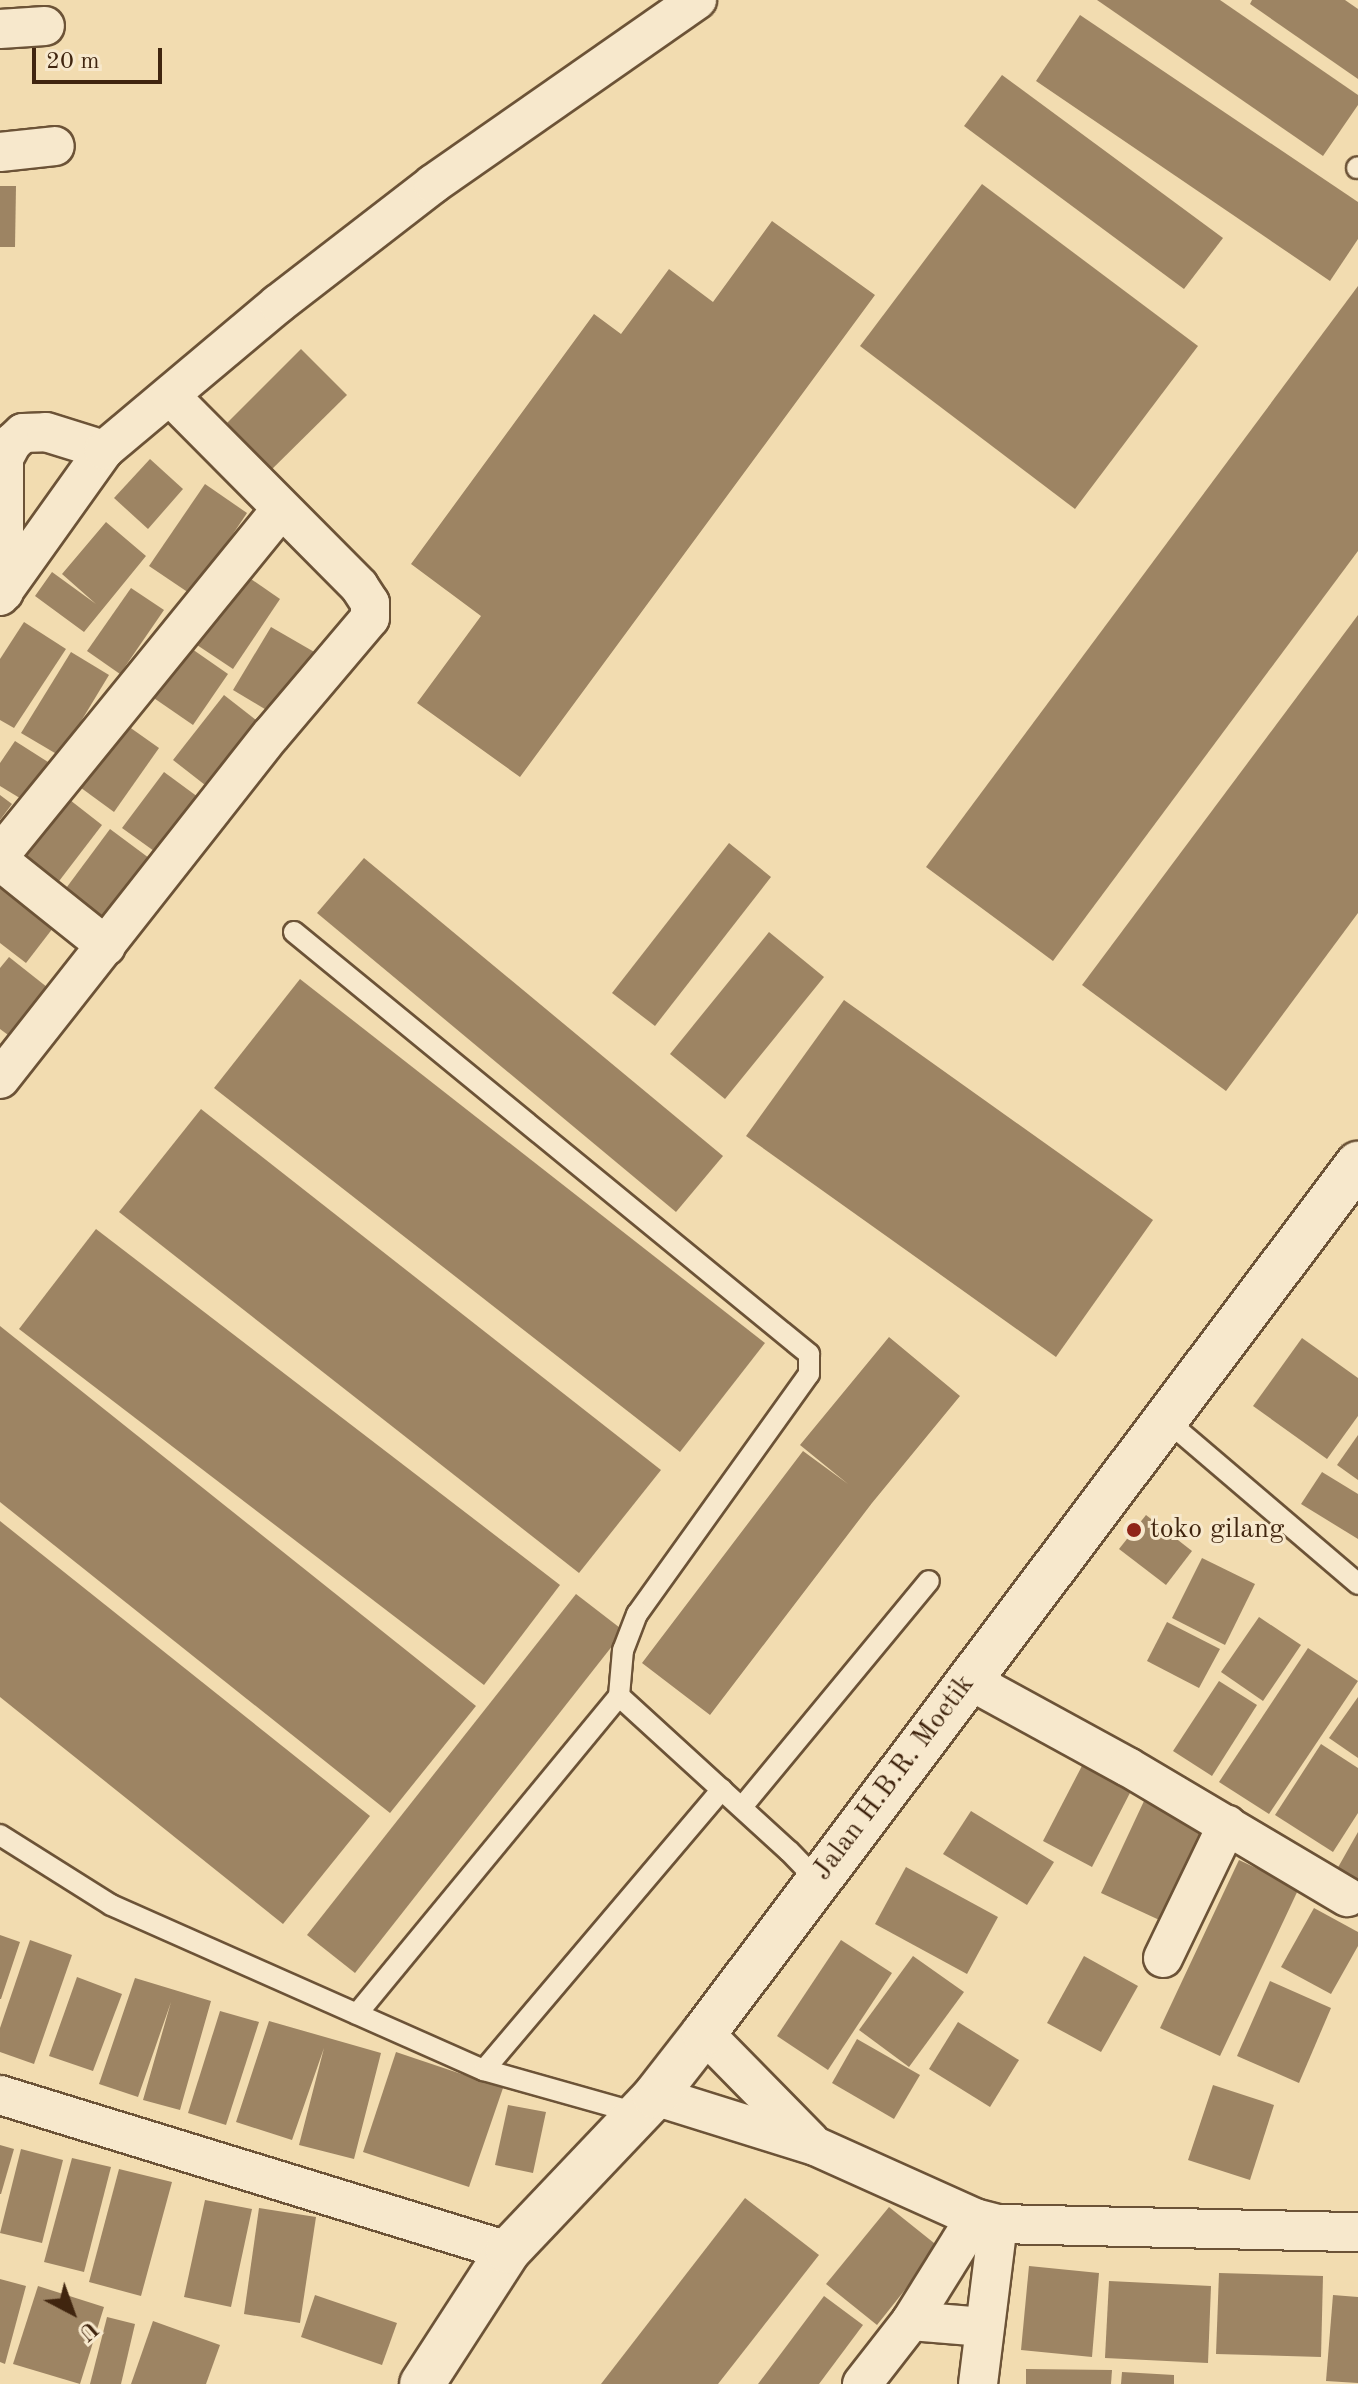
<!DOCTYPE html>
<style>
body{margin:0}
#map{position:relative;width:1358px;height:2384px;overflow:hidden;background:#f2dcb0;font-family:"Old Standard TT",serif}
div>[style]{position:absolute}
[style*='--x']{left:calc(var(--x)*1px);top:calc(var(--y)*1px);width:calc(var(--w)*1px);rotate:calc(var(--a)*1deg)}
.building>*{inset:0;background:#9d8463}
.roads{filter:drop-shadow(2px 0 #6c5337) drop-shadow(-2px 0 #6c5337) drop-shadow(0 2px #6c5337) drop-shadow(0 -2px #6c5337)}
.service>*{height:20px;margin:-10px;padding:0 10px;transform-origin:10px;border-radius:10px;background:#f7e8cc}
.minor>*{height:38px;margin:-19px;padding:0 19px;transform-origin:19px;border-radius:19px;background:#f7e8cc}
.tertiary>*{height:44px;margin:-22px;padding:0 22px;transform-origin:22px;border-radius:22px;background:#f7e8cc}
.dots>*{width:22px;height:22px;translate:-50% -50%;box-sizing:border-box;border:4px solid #f7e8cc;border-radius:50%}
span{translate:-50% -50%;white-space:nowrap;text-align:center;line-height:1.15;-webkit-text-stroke:6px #f7e8cc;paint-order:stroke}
.poi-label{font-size:28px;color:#40250f}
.left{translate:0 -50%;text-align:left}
.street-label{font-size:28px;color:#40250f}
.north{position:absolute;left:32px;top:2272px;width:80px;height:80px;-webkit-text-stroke:6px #f7e8cc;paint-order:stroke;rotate:139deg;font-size:22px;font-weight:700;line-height:32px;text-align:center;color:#40250f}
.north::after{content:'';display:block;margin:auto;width:28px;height:36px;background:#40250f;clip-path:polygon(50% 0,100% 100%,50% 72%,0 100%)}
.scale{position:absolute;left:32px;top:48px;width:130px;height:36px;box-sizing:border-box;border:4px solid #40250f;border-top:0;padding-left:10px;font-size:24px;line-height:28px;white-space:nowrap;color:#40250f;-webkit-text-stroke:6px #f7e8cc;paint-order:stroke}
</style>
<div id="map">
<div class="building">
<div style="clip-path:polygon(1097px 0,1220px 0,1358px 95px,1358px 105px,1323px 156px)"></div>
<div style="clip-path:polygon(1252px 0,1345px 0,1358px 9px,1358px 79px,1250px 4px)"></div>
<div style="clip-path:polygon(1080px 15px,1358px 202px,1358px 239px,1330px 281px,1036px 81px)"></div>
<div style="clip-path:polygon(1002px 75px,1223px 238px,1184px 289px,964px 126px)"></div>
<div style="clip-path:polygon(982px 184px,1198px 346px,1075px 509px,860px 346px)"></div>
<div style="clip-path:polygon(0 186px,16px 186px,15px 247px,0 247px)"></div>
<div style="clip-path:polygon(772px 221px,875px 295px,520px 777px,417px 703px,481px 616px,411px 564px,594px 314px,621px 334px,669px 269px,713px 302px)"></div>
<div style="clip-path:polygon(1358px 286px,1358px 551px,1053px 961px,926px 867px)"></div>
<div style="clip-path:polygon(301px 349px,347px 395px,262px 479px,217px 433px)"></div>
<div style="clip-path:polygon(150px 459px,183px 489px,148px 529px,114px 498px)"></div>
<div style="clip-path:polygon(205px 484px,247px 513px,192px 595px,149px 566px)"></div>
<div style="clip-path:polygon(106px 522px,146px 556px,84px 632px,35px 596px,52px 572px,96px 604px,62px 574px)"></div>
<div style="clip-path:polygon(238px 570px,280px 599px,233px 669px,191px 641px)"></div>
<div style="clip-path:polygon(131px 588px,164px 610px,120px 674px,87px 651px)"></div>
<div style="clip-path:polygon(1358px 615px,1358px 913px,1226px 1091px,1082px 985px)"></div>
<div style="clip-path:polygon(24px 622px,66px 649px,14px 728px,0 720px,0 659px)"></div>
<div style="clip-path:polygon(271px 627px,316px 653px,278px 717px,233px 690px)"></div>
<div style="clip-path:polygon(182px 642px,228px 674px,193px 725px,148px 694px)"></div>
<div style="clip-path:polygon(71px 652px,109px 675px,60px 756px,21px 733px)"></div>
<div style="clip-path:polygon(224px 695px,265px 727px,214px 792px,173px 760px)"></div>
<div style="clip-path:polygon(118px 719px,159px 748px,114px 812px,73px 782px)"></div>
<div style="clip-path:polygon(15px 741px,48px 762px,23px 800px,0 786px,0 763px)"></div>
<div style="clip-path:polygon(164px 772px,202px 800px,161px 856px,122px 828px)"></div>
<div style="clip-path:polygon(61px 793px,102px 825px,53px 889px,12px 857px)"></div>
<div style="clip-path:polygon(0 795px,12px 804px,0 820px)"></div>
<div style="clip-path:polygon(110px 829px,153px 861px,105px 927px,61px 895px)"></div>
<div style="clip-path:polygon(729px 843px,771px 877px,655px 1026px,612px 993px)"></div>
<div style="clip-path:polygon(364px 858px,723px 1156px,676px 1212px,317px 913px)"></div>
<div style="clip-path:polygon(0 876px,63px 915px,26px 963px,0 943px)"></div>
<div style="clip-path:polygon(769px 932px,824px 977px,725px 1099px,670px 1054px)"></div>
<div style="clip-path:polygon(9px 957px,57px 995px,19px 1043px,0 1029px,0 968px)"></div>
<div style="clip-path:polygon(300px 979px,765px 1343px,680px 1452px,214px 1088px)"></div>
<div style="clip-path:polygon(844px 1000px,1153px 1220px,1056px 1357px,746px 1136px)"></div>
<div style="clip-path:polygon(201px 1109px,661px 1470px,579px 1573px,119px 1212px)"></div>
<div style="clip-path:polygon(96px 1229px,560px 1585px,484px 1685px,19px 1329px)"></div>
<div style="clip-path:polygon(0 1326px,476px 1706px,390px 1813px,0 1502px)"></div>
<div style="clip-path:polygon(889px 1337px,960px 1396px,872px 1503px,710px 1715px,642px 1663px,803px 1451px,848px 1484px,800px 1445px)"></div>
<div style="clip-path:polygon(1302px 1338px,1358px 1378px,1358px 1416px,1327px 1459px,1253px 1406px)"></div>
<div style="clip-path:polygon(1358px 1435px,1358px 1480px,1337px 1465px)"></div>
<div style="clip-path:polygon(1322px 1472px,1358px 1494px,1358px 1539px,1301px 1504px)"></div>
<div style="clip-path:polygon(1146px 1515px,1192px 1551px,1166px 1585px,1119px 1549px)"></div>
<div style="clip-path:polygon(0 1521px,370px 1816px,283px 1924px,0 1697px)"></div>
<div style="clip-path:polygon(1202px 1558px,1255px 1584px,1225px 1645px,1172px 1618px)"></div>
<div style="clip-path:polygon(576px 1594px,624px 1631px,355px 1973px,307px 1935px)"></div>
<div style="clip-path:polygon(1259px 1617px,1301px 1645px,1263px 1701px,1221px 1672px)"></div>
<div style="clip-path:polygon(1167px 1622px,1220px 1649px,1199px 1688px,1147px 1661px)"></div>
<div style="clip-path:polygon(1308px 1648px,1358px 1681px,1269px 1814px,1219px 1782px)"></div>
<div style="clip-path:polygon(1219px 1681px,1257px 1705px,1212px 1776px,1173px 1751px)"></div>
<div style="clip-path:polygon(1358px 1697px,1358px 1758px,1329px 1738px)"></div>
<div style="clip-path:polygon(1321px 1744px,1358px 1768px,1358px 1813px,1333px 1852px,1275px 1815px)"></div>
<div style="clip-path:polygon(1084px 1762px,1133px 1787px,1092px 1867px,1043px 1841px)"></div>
<div style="clip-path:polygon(1144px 1801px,1210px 1831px,1168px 1924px,1101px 1893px)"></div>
<div style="clip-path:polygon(971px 1811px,1054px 1862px,1027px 1905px,943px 1854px)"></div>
<div style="clip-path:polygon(1358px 1832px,1358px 1893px,1332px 1878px)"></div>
<div style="clip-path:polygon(1239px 1860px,1299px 1888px,1220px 2056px,1160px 2028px)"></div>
<div style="clip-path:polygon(906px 1867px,998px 1917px,967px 1974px,875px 1924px)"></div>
<div style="clip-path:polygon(1314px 1908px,1358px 1932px,1358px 1946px,1331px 1994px,1281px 1967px)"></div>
<div style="clip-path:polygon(0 1935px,20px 1942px,1px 1999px,0 1999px)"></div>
<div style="clip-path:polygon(30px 1940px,72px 1955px,34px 2064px,0 2052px,0 2028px)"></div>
<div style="clip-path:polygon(841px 1940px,892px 1973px,828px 2070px,777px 2036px)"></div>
<div style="clip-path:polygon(913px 1956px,964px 1992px,909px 2067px,859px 2030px)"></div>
<div style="clip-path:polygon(1084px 1956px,1138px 1986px,1101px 2052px,1047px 2023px)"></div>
<div style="clip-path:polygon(77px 1977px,122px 1994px,93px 2071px,49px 2056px)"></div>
<div style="clip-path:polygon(135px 1978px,211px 2001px,180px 2110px,143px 2100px,171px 2002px,138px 2097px,99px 2084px)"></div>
<div style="clip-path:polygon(1270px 1981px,1331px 2008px,1299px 2083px,1237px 2056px)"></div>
<div style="clip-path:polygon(220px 2011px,259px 2022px,226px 2125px,188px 2113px)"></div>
<div style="clip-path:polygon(269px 2021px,381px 2053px,354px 2159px,299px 2145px,324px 2048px,292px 2140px,236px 2122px)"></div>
<div style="clip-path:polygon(958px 2022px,1019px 2060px,990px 2107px,929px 2069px)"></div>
<div style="clip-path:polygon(857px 2039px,920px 2075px,894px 2119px,832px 2083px)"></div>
<div style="clip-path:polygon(396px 2052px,503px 2088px,469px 2187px,363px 2152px)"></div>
<div style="clip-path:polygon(1213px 2085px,1274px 2105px,1250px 2180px,1188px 2160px)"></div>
<div style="clip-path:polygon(508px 2105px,546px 2112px,533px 2173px,495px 2165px)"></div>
<div style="clip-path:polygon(0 2145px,14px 2149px,1px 2194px,0 2194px)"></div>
<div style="clip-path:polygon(21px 2149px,63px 2160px,42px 2243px,0 2233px)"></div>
<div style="clip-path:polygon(72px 2158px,111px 2167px,84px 2272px,44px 2262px)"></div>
<div style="clip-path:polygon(119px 2169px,172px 2182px,141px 2296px,89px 2282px)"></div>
<div style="clip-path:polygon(745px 2198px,819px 2255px,718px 2384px,601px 2384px)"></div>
<div style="clip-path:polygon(205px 2200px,252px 2209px,231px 2307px,184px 2297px)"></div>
<div style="clip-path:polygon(889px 2207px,939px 2247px,877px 2325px,826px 2284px)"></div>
<div style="clip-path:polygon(259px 2208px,316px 2217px,300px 2323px,244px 2314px)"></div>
<div style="clip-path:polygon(1029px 2266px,1099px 2273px,1092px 2357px,1021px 2350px)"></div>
<div style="clip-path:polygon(1219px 2273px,1323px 2276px,1321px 2357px,1216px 2354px)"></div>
<div style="clip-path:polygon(0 2279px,26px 2286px,5px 2364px,0 2362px)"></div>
<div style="clip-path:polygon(1109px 2281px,1211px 2286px,1208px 2363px,1105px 2358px)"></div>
<div style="clip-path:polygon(38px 2286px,104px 2307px,80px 2384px,13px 2364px)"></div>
<div style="clip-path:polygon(315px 2295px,397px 2323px,382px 2365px,301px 2337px)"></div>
<div style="clip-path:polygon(1333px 2295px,1358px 2297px,1358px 2383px,1326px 2381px)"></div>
<div style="clip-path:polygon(824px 2296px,863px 2325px,819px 2384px,758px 2384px)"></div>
<div style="clip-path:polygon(107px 2317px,135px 2324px,121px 2384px,90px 2384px)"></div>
<div style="clip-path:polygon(153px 2321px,220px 2345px,206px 2384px,131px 2384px)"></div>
<div style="clip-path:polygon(1026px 2369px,1112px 2370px,1111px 2384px,1026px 2384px)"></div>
<div style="clip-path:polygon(1122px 2372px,1174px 2375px,1174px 2384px,1121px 2384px)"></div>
</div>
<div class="roads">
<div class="service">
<div style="--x:1357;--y:168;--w:1;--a:-45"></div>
<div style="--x:294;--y:932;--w:666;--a:39.33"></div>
<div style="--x:809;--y:1354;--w:20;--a:90"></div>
<div style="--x:809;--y:1374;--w:295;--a:125.6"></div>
<div style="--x:637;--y:1614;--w:39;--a:111"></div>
<div style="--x:623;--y:1650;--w:46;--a:95"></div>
<div style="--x:619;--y:1696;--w:412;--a:129.5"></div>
<div style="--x:1165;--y:1419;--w:254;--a:40.5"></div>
<div style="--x:619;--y:1696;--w:230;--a:42.4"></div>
<div style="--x:789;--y:1851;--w:42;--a:46"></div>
<div style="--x:742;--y:1807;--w:293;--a:-50.4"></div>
<div style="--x:0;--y:1835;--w:131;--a:32.2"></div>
<div style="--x:111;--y:1905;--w:408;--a:23.9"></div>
<div style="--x:484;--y:2070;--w:159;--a:15.7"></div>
<div style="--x:484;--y:2070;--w:368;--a:-49.7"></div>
</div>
<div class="minor">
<div style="--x:0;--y:29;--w:45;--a:-3.8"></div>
<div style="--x:0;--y:152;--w:55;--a:-6.2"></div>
<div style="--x:4;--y:592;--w:134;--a:-90"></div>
<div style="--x:4;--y:458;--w:17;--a:-62"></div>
<div style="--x:12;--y:443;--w:15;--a:-42"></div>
<div style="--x:23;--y:433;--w:23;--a:-2"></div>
<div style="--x:46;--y:432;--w:61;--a:17.2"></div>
<div style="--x:0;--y:596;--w:179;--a:-54.5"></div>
<div style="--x:104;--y:450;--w:227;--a:-40"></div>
<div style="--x:278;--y:304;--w:196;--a:-37.7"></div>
<div style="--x:433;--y:184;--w:322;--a:-34.9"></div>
<div style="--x:0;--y:855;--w:444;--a:-50.9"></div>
<div style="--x:0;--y:861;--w:136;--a:38.7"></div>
<div style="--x:0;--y:1079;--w:438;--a:-51.8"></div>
<div style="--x:271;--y:735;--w:153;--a:-49.8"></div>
<div style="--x:370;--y:618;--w:15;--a:-90"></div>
<div style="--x:370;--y:603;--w:20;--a:-123"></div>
<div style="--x:359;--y:586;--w:268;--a:-134.8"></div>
<div style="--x:967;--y:1679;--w:183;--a:28.7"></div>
<div style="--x:1128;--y:1767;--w:255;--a:30.7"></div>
<div style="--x:1163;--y:1958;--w:148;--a:-64.3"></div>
<div style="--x:704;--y:2033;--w:151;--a:45.5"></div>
<div style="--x:0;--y:2095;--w:531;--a:17.07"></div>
<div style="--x:655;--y:2096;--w:168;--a:17.4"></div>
<div style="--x:815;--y:2146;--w:175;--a:24.2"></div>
<div style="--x:975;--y:2218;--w:24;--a:15"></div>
<div style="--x:998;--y:2224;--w:360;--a:1.3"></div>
<div style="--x:911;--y:2321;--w:73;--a:4.7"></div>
<div style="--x:862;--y:2384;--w:80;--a:-52.1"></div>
<div style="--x:911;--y:2321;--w:121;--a:-58.1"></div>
<div style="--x:978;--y:2384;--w:161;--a:-82.9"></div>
</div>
<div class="tertiary">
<div style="--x:422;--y:2384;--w:158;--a:-57.1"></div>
<div style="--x:508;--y:2251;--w:214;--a:-46.5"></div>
<div style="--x:655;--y:2096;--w:80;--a:-52.1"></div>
<div style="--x:704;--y:2033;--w:1088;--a:-53.04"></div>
</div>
</div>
<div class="dots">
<div style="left:1134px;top:1530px;background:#8f2418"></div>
</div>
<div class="poi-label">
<span class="left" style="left:1150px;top:1530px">toko gilang</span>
</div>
<div class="street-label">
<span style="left:894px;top:1778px;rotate:-53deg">Jalan H.B.R. Moetik</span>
</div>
<div class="north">U</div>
<div class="scale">20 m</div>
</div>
